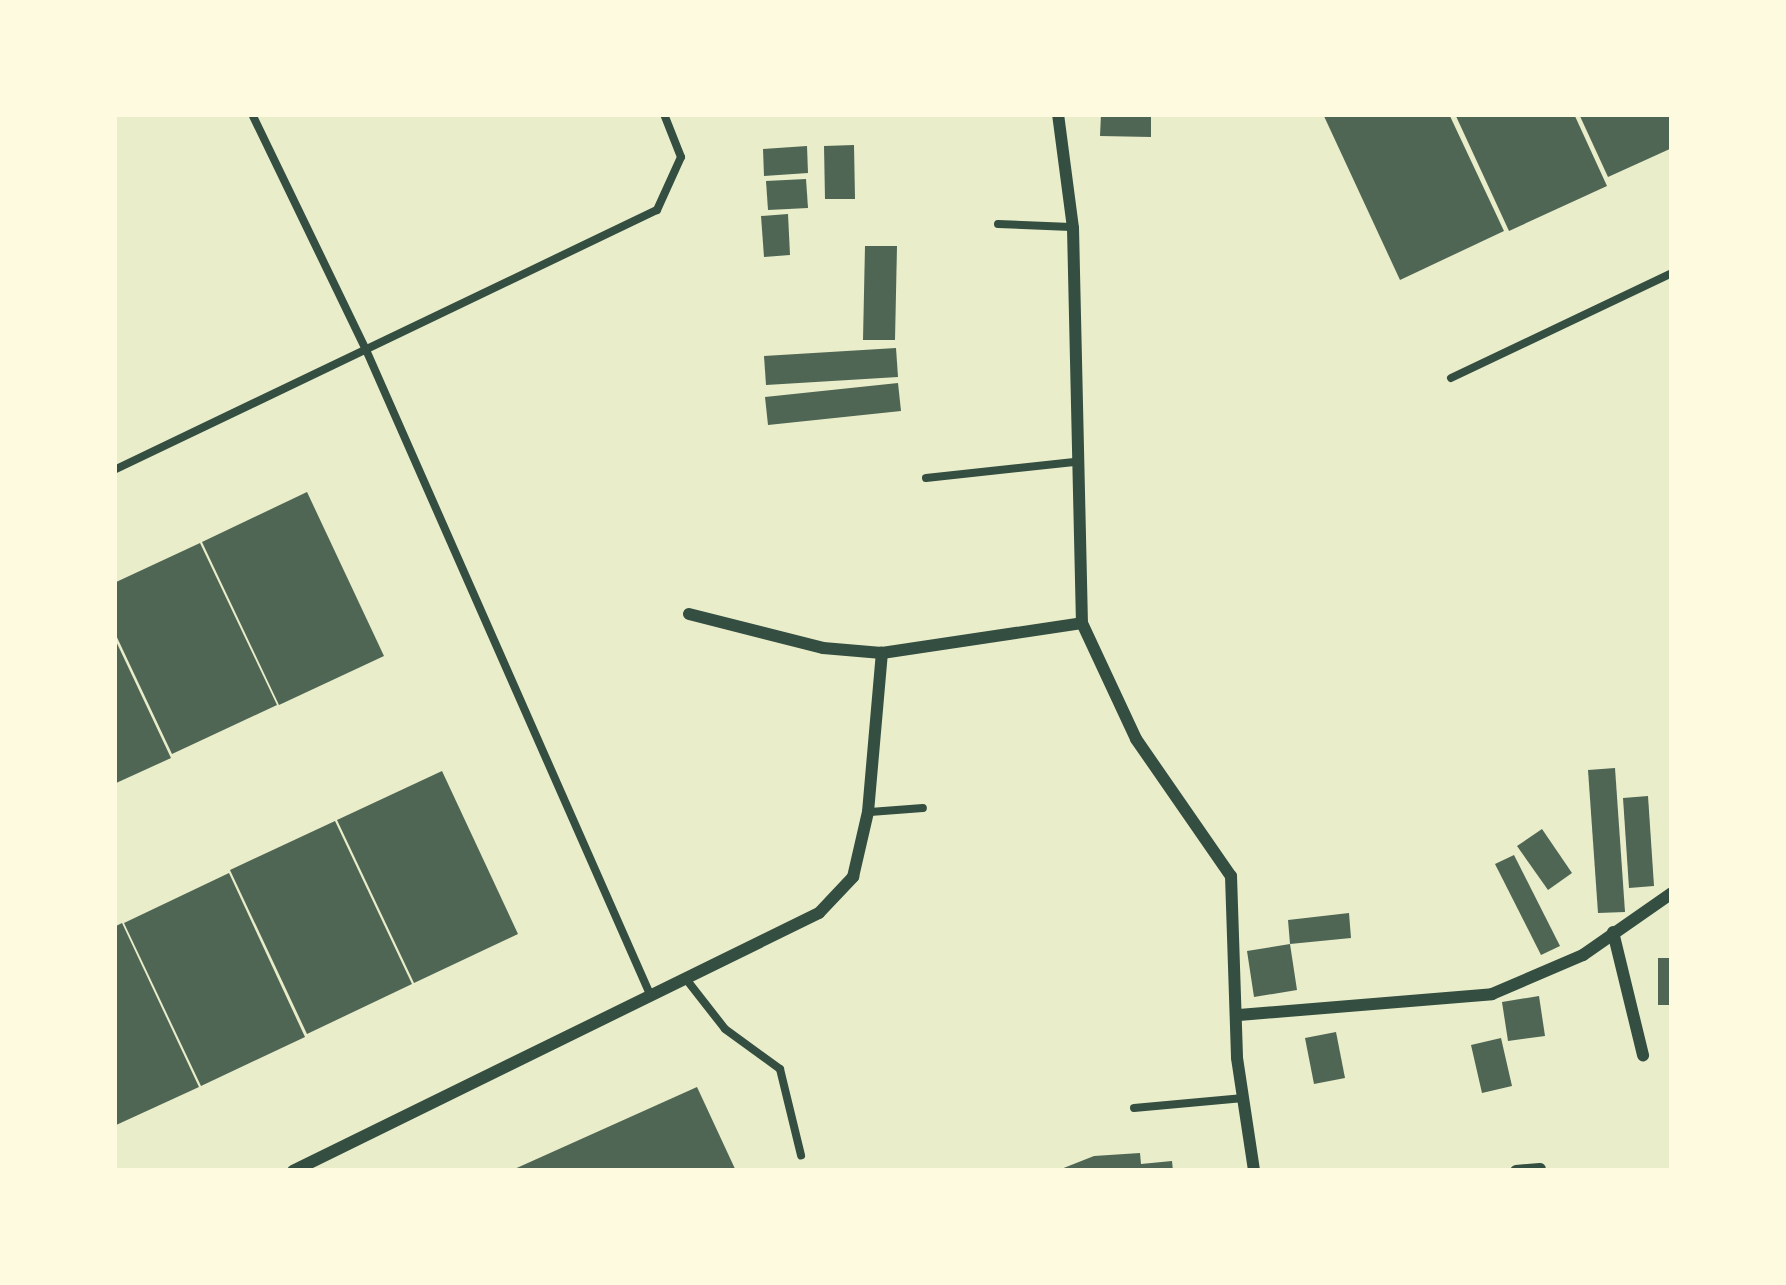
<!DOCTYPE html>
<style>
body{margin:0}
#map{position:relative;width:1786px;height:1285px;overflow:hidden;background:#e9edc9;font-family:Poppins,sans-serif}
div>[style]{position:absolute}
[style*='--x']{left:calc(var(--x)*1px);top:calc(var(--y)*1px);width:calc(var(--w)*1px);rotate:calc(var(--a)*1deg)}
.building>*{inset:0;background:#4f6655}
.service>*{height:8px;margin:-4px;padding:0 4px;transform-origin:4px;border-radius:4px;background:#344e41}
.minor>*{height:12px;margin:-6px;padding:0 6px;transform-origin:6px;border-radius:6px;background:#344e41}
span{translate:-50% -50%;white-space:nowrap;text-align:center;line-height:1.15;-webkit-text-stroke:12px #fefae0;paint-order:stroke}
.frame{position:absolute;inset:0;border:117px solid #fefae0;pointer-events:none}
</style>
<div id="map">
<div class="building">
<div style="clip-path:polygon(1101px 114px,1151px 114px,1151px 137px,1100px 136px)"></div>
<div style="clip-path:polygon(1323px 114px,1449px 114px,1504px 231px,1400px 280px)"></div>
<div style="clip-path:polygon(1455px 114px,1574px 114px,1607px 186px,1509px 231px)"></div>
<div style="clip-path:polygon(1579px 114px,1672px 114px,1672px 148px,1608px 177px)"></div>
<div style="clip-path:polygon(854px 145px,855px 199px,825px 199px,824px 146px)"></div>
<div style="clip-path:polygon(807px 146px,808px 173px,764px 176px,763px 149px)"></div>
<div style="clip-path:polygon(806px 179px,808px 208px,768px 210px,766px 181px)"></div>
<div style="clip-path:polygon(788px 214px,790px 255px,764px 257px,761px 216px)"></div>
<div style="clip-path:polygon(865px 246px,897px 246px,895px 340px,863px 340px)"></div>
<div style="clip-path:polygon(896px 348px,898px 377px,766px 385px,764px 356px)"></div>
<div style="clip-path:polygon(898px 383px,901px 411px,768px 425px,765px 397px)"></div>
<div style="clip-path:polygon(307px 492px,384px 656px,279px 705px,202px 542px)"></div>
<div style="clip-path:polygon(200px 543px,277px 705px,172px 754px,114px 631px,114px 583px)"></div>
<div style="clip-path:polygon(114px 637px,171px 758px,114px 784px)"></div>
<div style="clip-path:polygon(1615px 768px,1625px 912px,1598px 913px,1588px 770px)"></div>
<div style="clip-path:polygon(442px 771px,518px 934px,414px 983px,337px 820px)"></div>
<div style="clip-path:polygon(1648px 796px,1654px 886px,1629px 888px,1623px 798px)"></div>
<div style="clip-path:polygon(335px 821px,412px 984px,307px 1034px,230px 870px)"></div>
<div style="clip-path:polygon(1542px 829px,1572px 873px,1548px 890px,1517px 846px)"></div>
<div style="clip-path:polygon(1514px 855px,1560px 946px,1541px 955px,1495px 864px)"></div>
<div style="clip-path:polygon(229px 873px,305px 1037px,201px 1086px,124px 923px)"></div>
<div style="clip-path:polygon(1349px 913px,1351px 938px,1290px 944px,1297px 990px,1254px 997px,1247px 951px,1290px 944px,1288px 920px)"></div>
<div style="clip-path:polygon(122px 923px,199px 1087px,114px 1126px,114px 927px)"></div>
<div style="clip-path:polygon(1658px 958px,1672px 958px,1672px 1005px,1658px 1005px)"></div>
<div style="clip-path:polygon(1539px 996px,1545px 1036px,1508px 1041px,1502px 1002px)"></div>
<div style="clip-path:polygon(1336px 1032px,1345px 1078px,1314px 1084px,1305px 1038px)"></div>
<div style="clip-path:polygon(1501px 1038px,1512px 1086px,1482px 1093px,1471px 1045px)"></div>
<div style="clip-path:polygon(697px 1087px,736px 1171px,510px 1171px)"></div>
<div style="clip-path:polygon(1140px 1153px,1141px 1164px,1172px 1161px,1173px 1171px,1056px 1171px,1094px 1156px)"></div>
</div>
<div class="service">
<div style="--x:252;--y:114;--w:264;--a:64.2"></div>
<div style="--x:367;--y:352;--w:699;--a:66.22"></div>
<div style="--x:998;--y:224;--w:73;--a:2.4"></div>
<div style="--x:1451;--y:378;--w:245;--a:-25.4"></div>
<div style="--x:114;--y:470;--w:602;--a:-25.59"></div>
<div style="--x:657;--y:210;--w:58;--a:-65.6"></div>
<div style="--x:681;--y:157;--w:46;--a:-111.6"></div>
<div style="--x:926;--y:478;--w:149;--a:-6.2"></div>
<div style="--x:870;--y:812;--w:53;--a:-4.3"></div>
<div style="--x:686;--y:979;--w:63;--a:52"></div>
<div style="--x:725;--y:1029;--w:68;--a:36"></div>
<div style="--x:780;--y:1069;--w:89;--a:76.3"></div>
<div style="--x:1134;--y:1108;--w:110;--a:-5.2"></div>
</div>
<div class="minor">
<div style="--x:1058;--y:114;--w:115;--a:82.5"></div>
<div style="--x:1073;--y:228;--w:395;--a:88.7"></div>
<div style="--x:1082;--y:623;--w:128;--a:65"></div>
<div style="--x:1136;--y:739;--w:167;--a:55.3"></div>
<div style="--x:1231;--y:876;--w:182;--a:88.1"></div>
<div style="--x:1237;--y:1058;--w:114;--a:81.4"></div>
<div style="--x:689;--y:614;--w:138;--a:14.2"></div>
<div style="--x:823;--y:648;--w:59;--a:4.8"></div>
<div style="--x:882;--y:653;--w:202;--a:-8.5"></div>
<div style="--x:1613;--y:932;--w:127;--a:76.3"></div>
<div style="--x:1239;--y:1015;--w:254;--a:-4.7"></div>
<div style="--x:1492;--y:994;--w:99;--a:-23.2"></div>
<div style="--x:1583;--y:955;--w:108;--a:-34.9"></div>
<div style="--x:293;--y:1171;--w:586;--a:-26.13"></div>
<div style="--x:819;--y:913;--w:50;--a:-46.6"></div>
<div style="--x:853;--y:877;--w:67;--a:-77"></div>
<div style="--x:868;--y:812;--w:160;--a:-85"></div>
<div style="--x:1516;--y:1171;--w:24;--a:-5"></div>
</div>
<div class="frame"></div>
</div>
